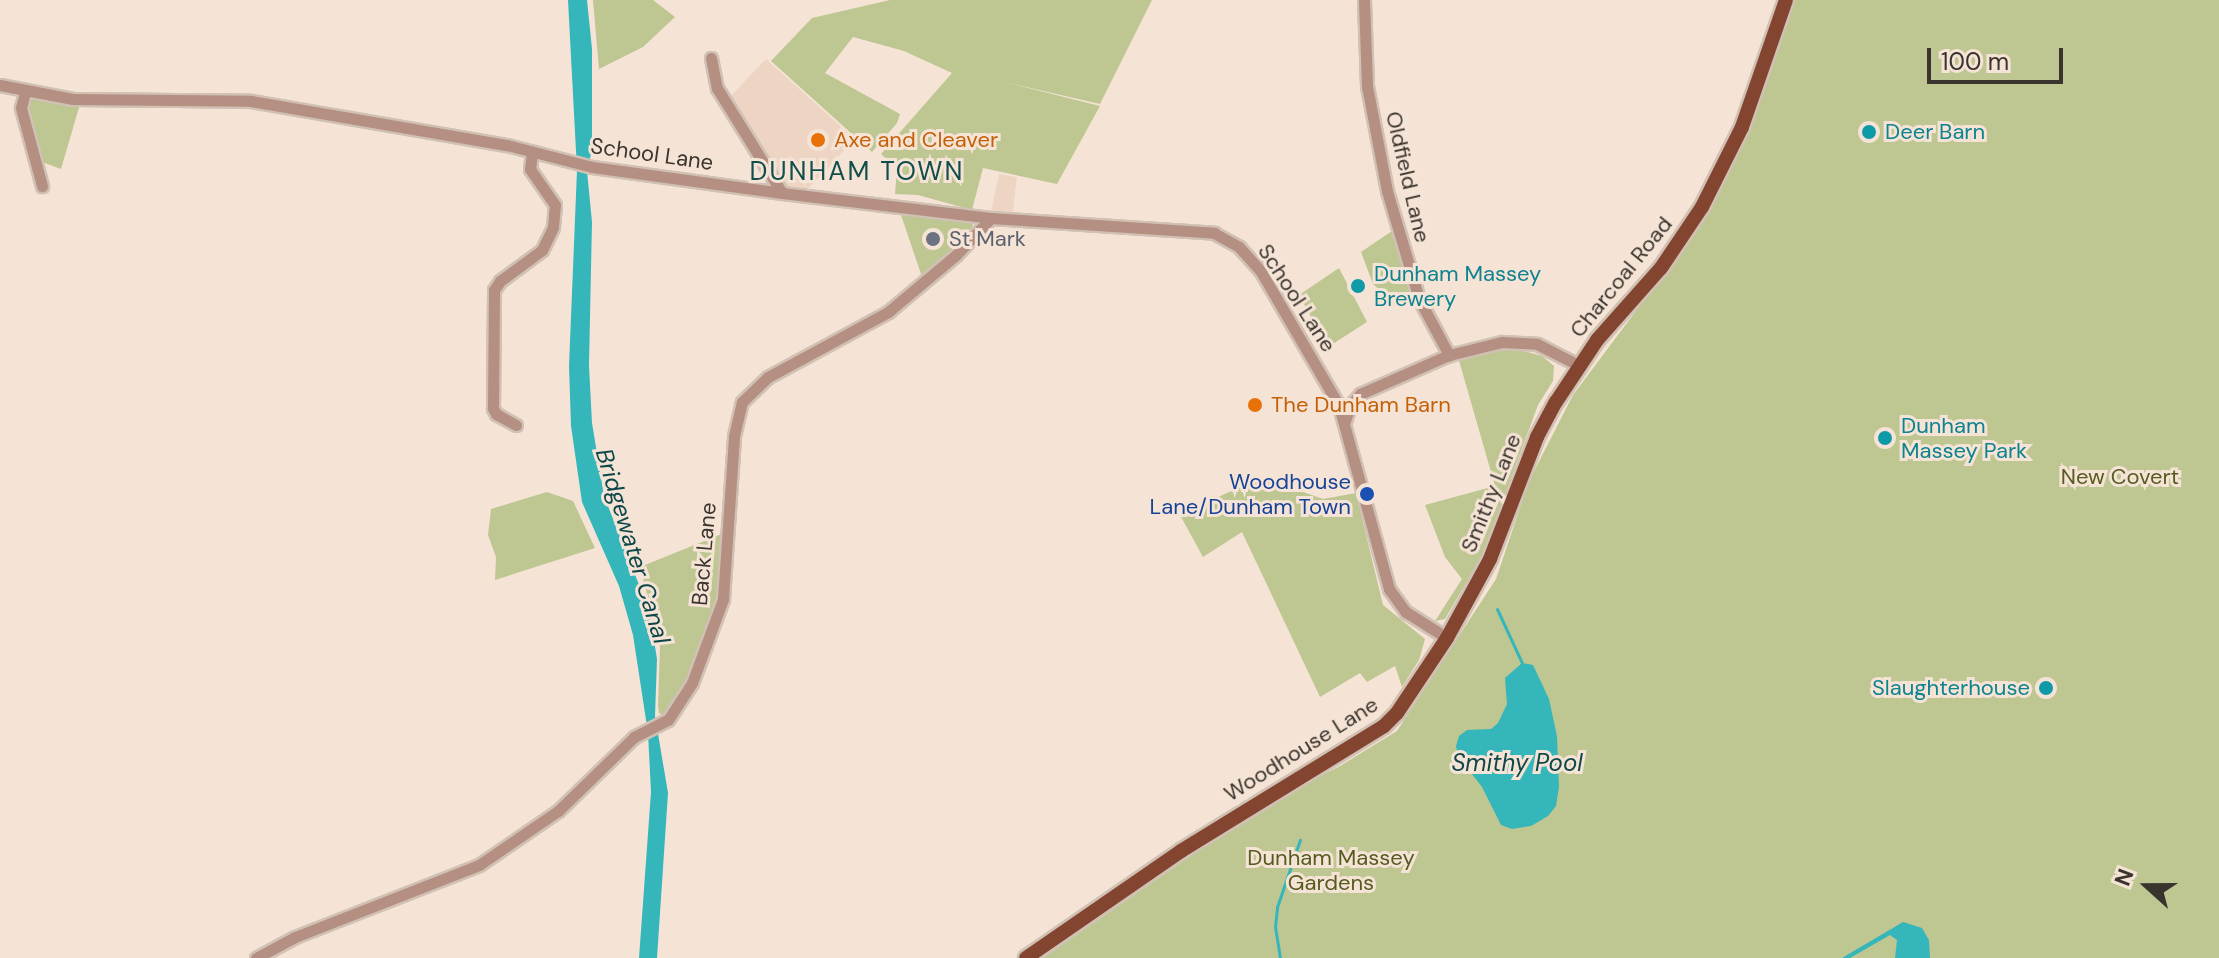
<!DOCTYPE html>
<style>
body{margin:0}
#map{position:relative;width:2219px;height:958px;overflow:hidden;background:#f5e4d6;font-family:"DM Sans",sans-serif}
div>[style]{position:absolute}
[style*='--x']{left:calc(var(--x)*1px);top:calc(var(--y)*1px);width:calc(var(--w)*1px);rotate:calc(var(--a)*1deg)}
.built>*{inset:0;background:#eed5c3}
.green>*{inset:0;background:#bec692}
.water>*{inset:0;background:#34b6bb}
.stream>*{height:3px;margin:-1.5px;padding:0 1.5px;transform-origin:1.5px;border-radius:1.5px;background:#34b6bb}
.roads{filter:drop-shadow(2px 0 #d0c1b4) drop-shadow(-2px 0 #d0c1b4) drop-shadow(0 2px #d0c1b4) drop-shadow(0 -2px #d0c1b4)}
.minor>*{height:11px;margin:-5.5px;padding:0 5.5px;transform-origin:5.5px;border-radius:5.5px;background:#b48f82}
.major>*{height:14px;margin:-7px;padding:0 7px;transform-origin:7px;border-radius:7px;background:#83452f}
.dots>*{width:22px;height:22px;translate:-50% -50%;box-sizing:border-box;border:4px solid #f5e4d6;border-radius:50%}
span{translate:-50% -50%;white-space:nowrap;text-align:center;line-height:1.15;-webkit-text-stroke:6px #f5e4d6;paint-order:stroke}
.culture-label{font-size:22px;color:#0d838f}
.left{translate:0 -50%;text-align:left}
.right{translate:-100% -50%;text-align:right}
.food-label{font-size:22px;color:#c56008}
.street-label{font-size:22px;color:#3a342e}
.worship-label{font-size:22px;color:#5b616d}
.park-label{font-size:22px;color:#555c20}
.transit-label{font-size:22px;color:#164399}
.water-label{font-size:24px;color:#0e4749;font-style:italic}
.quarter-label{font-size:26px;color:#114e49;letter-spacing:2px}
.north{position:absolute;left:2107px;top:846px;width:80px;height:80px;-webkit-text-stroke:6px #f5e4d6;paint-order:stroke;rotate:291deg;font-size:22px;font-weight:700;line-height:32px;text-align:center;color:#3a342e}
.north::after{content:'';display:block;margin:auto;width:28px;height:36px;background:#3a342e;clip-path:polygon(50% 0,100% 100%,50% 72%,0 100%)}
.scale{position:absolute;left:1927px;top:48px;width:136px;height:36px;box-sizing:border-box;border:4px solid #3a342e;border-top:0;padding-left:10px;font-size:24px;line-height:28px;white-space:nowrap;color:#3a342e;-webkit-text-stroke:6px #f5e4d6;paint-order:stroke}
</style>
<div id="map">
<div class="built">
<div style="clip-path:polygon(766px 59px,855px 139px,806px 191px,783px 189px,727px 100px)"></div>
<div style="clip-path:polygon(999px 174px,1017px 177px,1012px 218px,990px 216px)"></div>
</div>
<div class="green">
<div style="clip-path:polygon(593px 0,653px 0,675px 17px,643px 47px,599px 69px)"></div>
<div style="clip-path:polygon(890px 0,1152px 0,1100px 104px,1004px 82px,1100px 106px,1057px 184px,983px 168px,972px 210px,918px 195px,895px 194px,897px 168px,881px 154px,952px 73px,904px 51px,853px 37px,825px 73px,900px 114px,897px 123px,872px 152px,771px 61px,812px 18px)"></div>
<div style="clip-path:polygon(1794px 0,2219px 0,2219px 958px,1043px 958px,1269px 802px,1340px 766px,1397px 731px,1496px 579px,1529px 481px,1573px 395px,1698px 228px,1733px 164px,1758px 108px)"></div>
<div style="clip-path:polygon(29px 99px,80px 104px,61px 169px,42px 162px,27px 110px)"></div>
<div style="clip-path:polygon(899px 209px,973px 221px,972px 232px,953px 252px,922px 277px)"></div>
<div style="clip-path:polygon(1392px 231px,1408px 281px,1410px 296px,1406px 302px,1384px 294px,1373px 284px,1361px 252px)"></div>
<div style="clip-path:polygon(1339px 268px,1367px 322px,1328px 347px,1299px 295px)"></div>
<div style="clip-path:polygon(1494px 350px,1520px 350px,1542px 356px,1554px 366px,1553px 381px,1538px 405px,1483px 554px,1445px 619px,1435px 621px,1462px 579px,1445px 557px,1425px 505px,1495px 486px,1458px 357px)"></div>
<div style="clip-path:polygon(1261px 477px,1323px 499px,1356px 493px,1383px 605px,1425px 639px,1419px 660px,1402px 687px,1395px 666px,1367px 682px,1360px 673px,1320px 697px,1242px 532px,1203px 557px,1180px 515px)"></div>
<div style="clip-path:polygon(547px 492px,573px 501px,595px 548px,495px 580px,496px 557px,488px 535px,491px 509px)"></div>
<div style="clip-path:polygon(724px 533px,717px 605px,689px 679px,665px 717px,659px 713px,658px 706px,660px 645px,640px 567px)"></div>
</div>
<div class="water">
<div style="clip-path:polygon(568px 0,587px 0,592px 49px,592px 150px,587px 171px,592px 222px,589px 366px,592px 423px,604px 496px,649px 610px,657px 659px,655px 716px,668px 793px,657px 958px,639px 958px,651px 792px,648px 733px,633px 635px,619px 586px,582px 502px,571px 426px,569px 366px,577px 170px)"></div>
<div style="clip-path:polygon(1522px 663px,1533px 665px,1549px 699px,1557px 736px,1559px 787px,1556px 806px,1548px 816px,1531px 826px,1512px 829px,1501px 825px,1482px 787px,1458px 756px,1456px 746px,1459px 736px,1467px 730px,1491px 729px,1498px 723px,1507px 704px,1505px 678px)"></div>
<div style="clip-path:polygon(1903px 922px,1922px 928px,1929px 940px,1930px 958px,1895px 958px,1897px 940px,1890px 935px,1850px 958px,1842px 958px)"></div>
</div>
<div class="stream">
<div style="--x:1497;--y:609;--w:60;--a:65.2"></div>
<div style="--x:1280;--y:958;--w:31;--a:-99"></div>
<div style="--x:1275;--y:927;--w:20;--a:-84"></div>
<div style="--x:1277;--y:907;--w:71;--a:-71.1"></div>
</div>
<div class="roads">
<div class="minor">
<div style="--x:1364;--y:0;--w:86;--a:88"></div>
<div style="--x:1367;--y:86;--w:107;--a:79.2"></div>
<div style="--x:1387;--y:191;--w:113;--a:73.5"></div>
<div style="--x:1419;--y:299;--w:64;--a:61.8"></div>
<div style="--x:711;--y:58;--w:31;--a:79"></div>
<div style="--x:717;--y:88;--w:123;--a:58.2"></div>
<div style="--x:0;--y:85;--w:74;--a:10.9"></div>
<div style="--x:73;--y:99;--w:178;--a:0.6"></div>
<div style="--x:251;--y:101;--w:260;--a:9.8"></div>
<div style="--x:507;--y:145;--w:88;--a:14.5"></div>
<div style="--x:592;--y:167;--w:192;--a:7.8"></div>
<div style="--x:782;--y:193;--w:210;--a:6.8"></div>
<div style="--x:991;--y:218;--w:224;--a:3.8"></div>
<div style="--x:1214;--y:233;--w:29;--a:29"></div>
<div style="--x:1239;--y:247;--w:31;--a:48"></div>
<div style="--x:1260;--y:270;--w:157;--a:59.8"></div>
<div style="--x:1339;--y:406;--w:190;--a:74.7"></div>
<div style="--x:1389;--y:589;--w:29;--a:54"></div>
<div style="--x:1406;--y:612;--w:49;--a:32.4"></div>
<div style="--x:25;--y:92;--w:16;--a:104"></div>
<div style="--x:21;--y:108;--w:81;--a:74.9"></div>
<div style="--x:1345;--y:421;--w:16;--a:-72"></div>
<div style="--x:1350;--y:406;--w:16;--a:-50"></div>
<div style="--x:1360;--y:394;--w:97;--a:-23.7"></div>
<div style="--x:1449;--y:355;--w:55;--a:-13.8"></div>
<div style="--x:1502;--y:342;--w:35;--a:3"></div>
<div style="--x:1537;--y:344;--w:46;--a:27.1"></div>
<div style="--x:516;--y:425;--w:23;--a:-151"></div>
<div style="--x:496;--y:414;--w:7;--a:-117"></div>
<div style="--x:493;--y:408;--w:118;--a:-89.5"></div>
<div style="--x:494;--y:290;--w:11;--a:-56"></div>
<div style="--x:500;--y:281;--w:52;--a:-36.4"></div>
<div style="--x:542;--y:250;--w:25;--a:-64"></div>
<div style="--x:553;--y:227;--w:22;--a:-85"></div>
<div style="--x:555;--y:205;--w:44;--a:-124.8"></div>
<div style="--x:530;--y:169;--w:16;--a:-83"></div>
<div style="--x:256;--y:958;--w:44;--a:-28.3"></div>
<div style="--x:295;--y:937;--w:198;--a:-21.4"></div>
<div style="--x:479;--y:865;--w:96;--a:-34.4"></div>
<div style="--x:558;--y:811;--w:106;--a:-44.2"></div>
<div style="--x:634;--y:737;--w:38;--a:-27"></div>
<div style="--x:668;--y:720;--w:44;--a:-57"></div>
<div style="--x:692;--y:683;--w:90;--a:-69.7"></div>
<div style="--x:723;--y:599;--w:163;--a:-86.1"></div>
<div style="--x:734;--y:436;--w:35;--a:-77"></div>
<div style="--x:742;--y:402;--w:36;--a:-44"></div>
<div style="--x:768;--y:377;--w:136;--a:-28.4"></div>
<div style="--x:888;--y:312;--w:89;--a:-40"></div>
<div style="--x:956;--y:255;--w:51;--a:-46.6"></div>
</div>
<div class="major">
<div style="--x:1026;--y:958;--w:188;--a:-34.6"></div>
<div style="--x:1181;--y:851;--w:238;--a:-31.6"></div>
<div style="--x:1384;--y:726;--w:18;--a:-45"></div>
<div style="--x:1397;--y:713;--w:90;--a:-56.3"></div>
<div style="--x:1447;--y:638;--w:90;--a:-61.4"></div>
<div style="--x:1490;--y:559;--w:131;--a:-68.9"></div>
<div style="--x:1537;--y:437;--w:40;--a:-62"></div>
<div style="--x:1556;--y:402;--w:74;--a:-56.5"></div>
<div style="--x:1597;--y:340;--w:96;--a:-48.4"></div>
<div style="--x:1661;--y:268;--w:73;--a:-56.1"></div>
<div style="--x:1702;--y:207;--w:89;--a:-63.4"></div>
<div style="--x:1742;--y:127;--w:134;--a:-70.9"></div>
</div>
</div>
<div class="dots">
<div style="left:1869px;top:132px;background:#0f9aa8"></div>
<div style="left:818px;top:140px;background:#e8710a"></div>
<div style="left:933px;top:239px;background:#6b7280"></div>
<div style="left:1358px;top:286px;background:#0f9aa8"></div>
<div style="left:1255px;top:405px;background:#e8710a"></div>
<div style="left:1885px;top:438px;background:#0f9aa8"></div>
<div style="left:1367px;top:494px;background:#1a4fb4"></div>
<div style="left:2046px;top:688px;background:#0f9aa8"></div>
</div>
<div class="culture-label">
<span class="left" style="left:1885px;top:132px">Deer Barn</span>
<span class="left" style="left:1374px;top:286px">Dunham Massey<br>Brewery</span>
<span class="left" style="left:1901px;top:438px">Dunham<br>Massey Park</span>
<span class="right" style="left:2030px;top:688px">Slaughterhouse</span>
</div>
<div class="food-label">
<span class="left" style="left:834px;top:140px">Axe and Cleaver</span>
<span class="left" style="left:1271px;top:405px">The Dunham Barn</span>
</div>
<div class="street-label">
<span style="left:652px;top:154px;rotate:8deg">School Lane</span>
<span style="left:1408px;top:177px;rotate:77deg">Oldfield Lane</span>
<span style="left:1621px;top:277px;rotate:-51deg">Charcoal Road</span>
<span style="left:1297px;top:298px;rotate:57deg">School Lane</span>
<span style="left:1491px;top:493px;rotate:-68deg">Smithy Lane</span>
<span style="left:704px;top:554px;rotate:-85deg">Back Lane</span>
<span style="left:1301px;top:749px;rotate:-32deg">Woodhouse Lane</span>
</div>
<div class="worship-label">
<span class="left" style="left:949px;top:239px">St Mark</span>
</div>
<div class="park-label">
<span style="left:2120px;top:477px">New Covert</span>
<span style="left:1331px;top:870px">Dunham Massey<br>Gardens</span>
</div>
<div class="transit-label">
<span class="right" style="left:1351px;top:494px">Woodhouse<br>Lane/Dunham Town</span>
</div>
<div class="water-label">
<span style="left:633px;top:546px;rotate:73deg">Bridgewater Canal</span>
<span style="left:1517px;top:763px">Smithy Pool</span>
</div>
<div class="quarter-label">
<span style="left:857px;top:172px">DUNHAM TOWN</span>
</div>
<div class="north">N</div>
<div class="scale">100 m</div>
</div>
